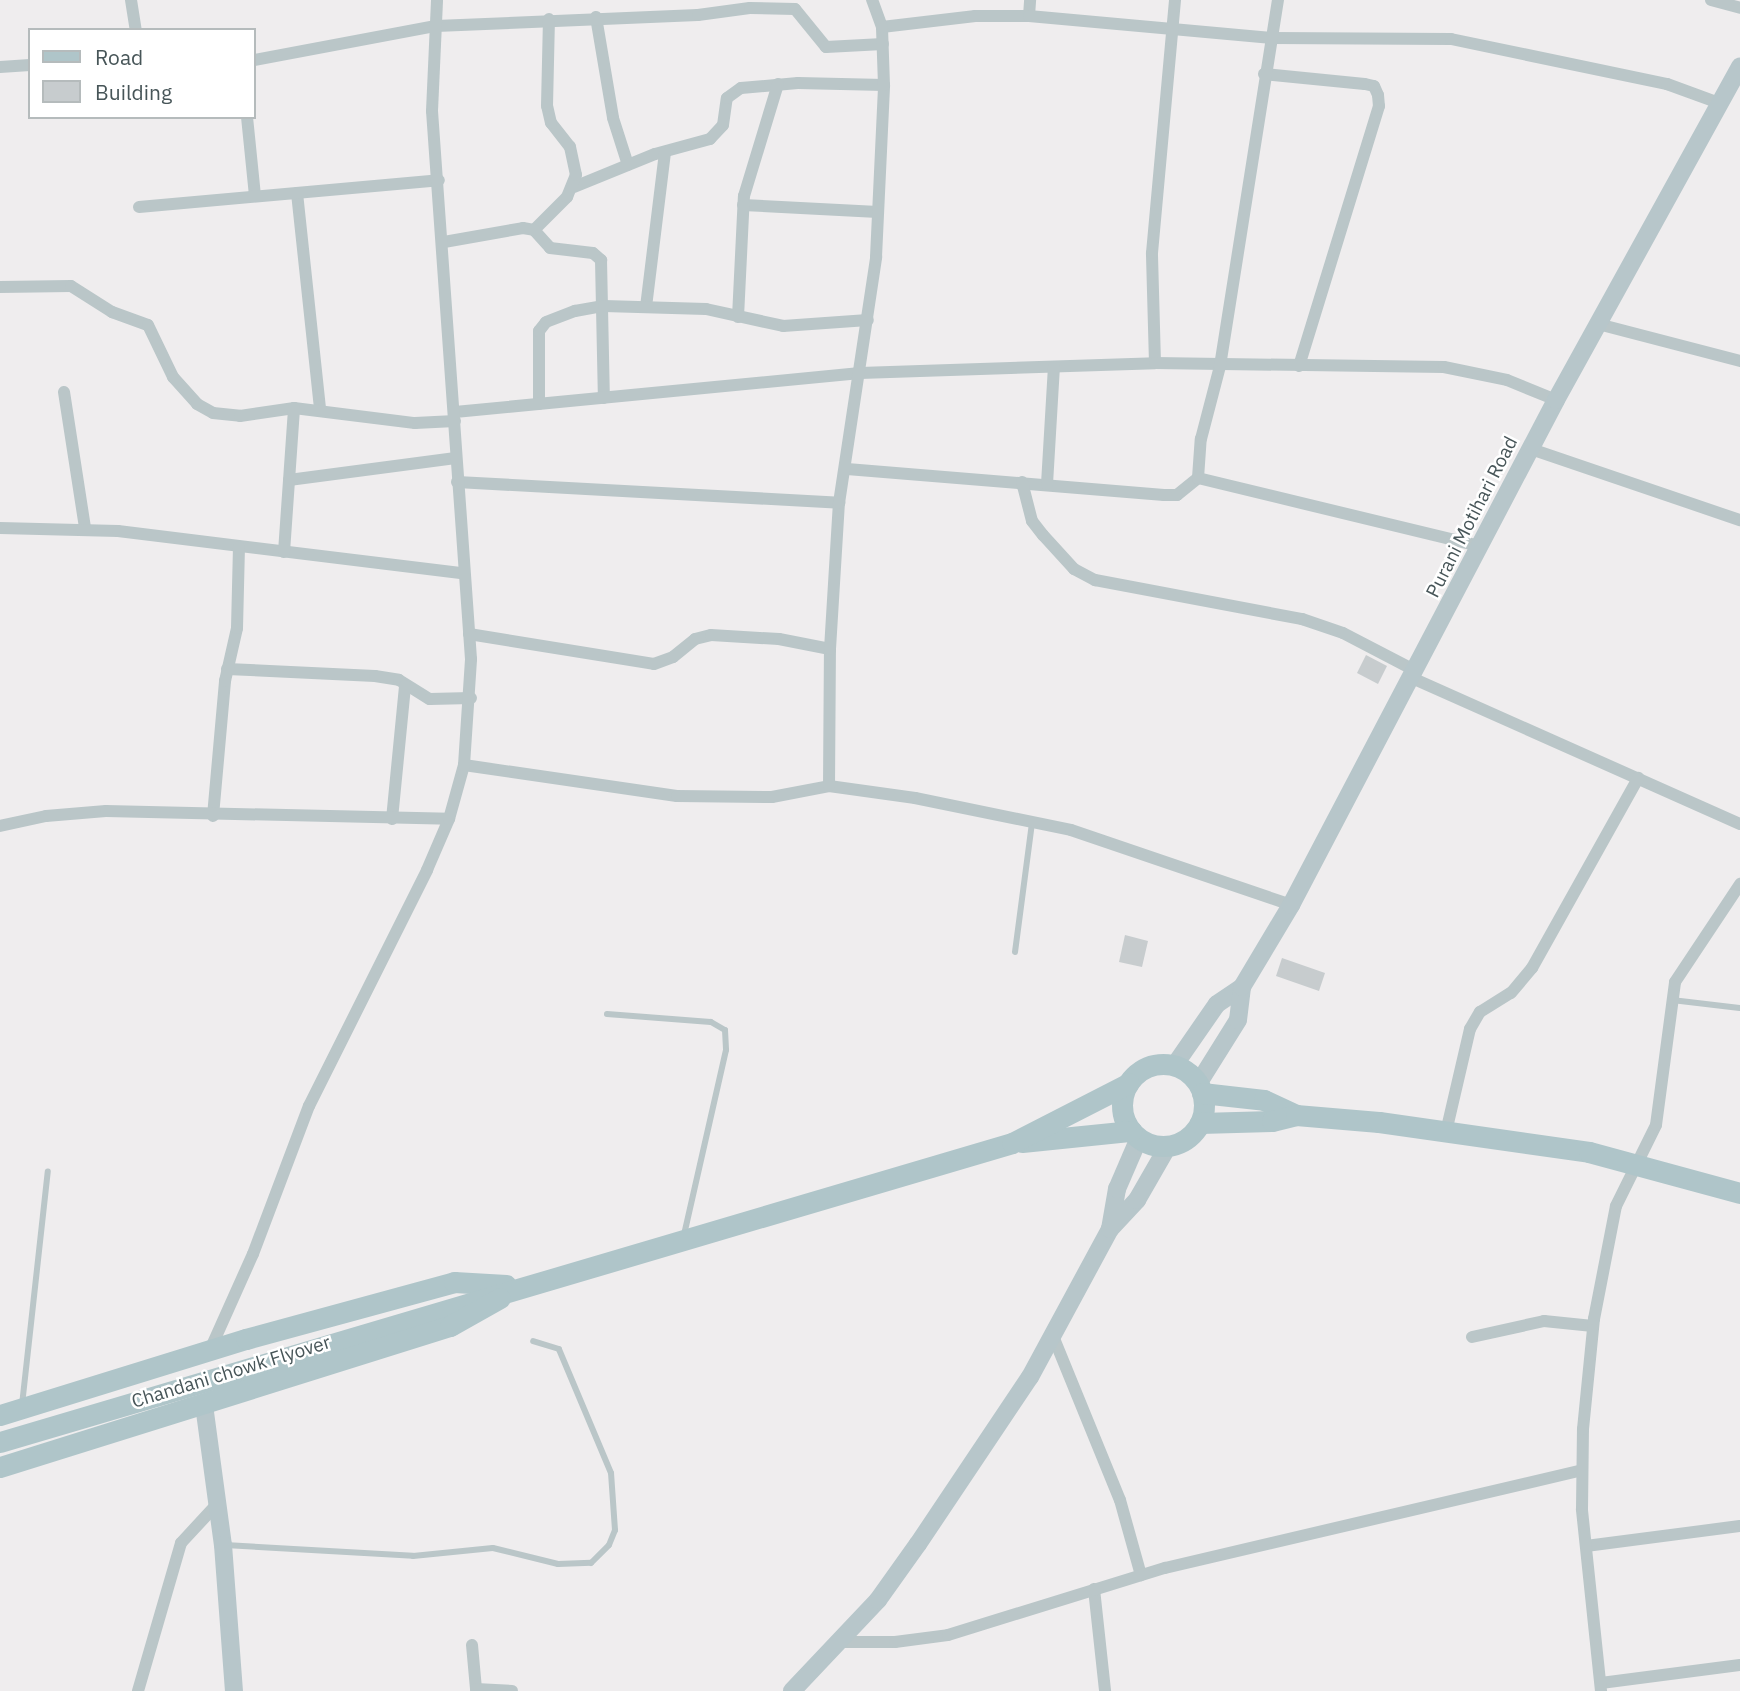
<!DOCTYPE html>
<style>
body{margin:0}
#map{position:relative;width:1740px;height:1691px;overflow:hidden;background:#efedee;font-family:"IBM Plex Sans",sans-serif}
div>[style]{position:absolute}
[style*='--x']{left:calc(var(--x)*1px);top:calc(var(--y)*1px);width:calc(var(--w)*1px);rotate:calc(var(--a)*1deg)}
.building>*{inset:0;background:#c7ccce}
.lane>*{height:6px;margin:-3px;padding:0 3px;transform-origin:3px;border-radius:3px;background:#bac6c8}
.street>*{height:12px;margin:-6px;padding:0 6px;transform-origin:6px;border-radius:6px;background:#bac6c8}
.secondary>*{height:18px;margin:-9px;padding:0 9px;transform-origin:9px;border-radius:9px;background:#b7c6ca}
.primary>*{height:21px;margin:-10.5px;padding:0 10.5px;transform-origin:10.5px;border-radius:10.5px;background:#afc5c9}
.primary>.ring{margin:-10.5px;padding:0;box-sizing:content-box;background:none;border:21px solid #afc5c9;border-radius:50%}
span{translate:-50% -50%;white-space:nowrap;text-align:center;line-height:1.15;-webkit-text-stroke:5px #fff;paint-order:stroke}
.street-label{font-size:19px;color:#475558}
.legend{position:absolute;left:28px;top:28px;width:228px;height:91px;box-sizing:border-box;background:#fff;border:2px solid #b5bbbc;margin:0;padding:9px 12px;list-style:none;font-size:21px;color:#475558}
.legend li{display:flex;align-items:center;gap:14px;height:35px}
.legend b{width:35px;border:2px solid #b5bbbc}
</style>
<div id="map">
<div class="building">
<div style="clip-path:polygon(1366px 655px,1387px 666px,1378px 684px,1357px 673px)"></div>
<div style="clip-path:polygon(1125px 935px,1148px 941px,1142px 967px,1119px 962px)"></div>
<div style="clip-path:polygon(1282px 958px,1325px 973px,1319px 991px,1276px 976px)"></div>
</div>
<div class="lane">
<div style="--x:1015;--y:952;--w:130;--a:-82.5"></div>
<div style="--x:1672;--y:1000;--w:68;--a:6.7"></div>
<div style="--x:607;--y:1014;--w:104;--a:4.4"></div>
<div style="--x:711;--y:1022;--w:16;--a:30"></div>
<div style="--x:725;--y:1030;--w:20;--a:87"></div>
<div style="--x:726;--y:1050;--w:190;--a:102.8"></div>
<div style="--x:22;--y:1405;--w:235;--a:-83.7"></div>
<div style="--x:225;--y:1545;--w:188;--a:3.3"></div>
<div style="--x:413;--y:1556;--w:80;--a:-5.7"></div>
<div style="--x:493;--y:1548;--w:67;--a:13.8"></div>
<div style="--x:558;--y:1564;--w:33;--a:-2"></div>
<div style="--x:591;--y:1563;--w:25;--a:-45"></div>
<div style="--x:609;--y:1545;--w:16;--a:-68"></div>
<div style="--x:615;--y:1530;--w:57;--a:-94"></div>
<div style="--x:611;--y:1473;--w:134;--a:-112.8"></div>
<div style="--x:559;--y:1349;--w:27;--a:-163"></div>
</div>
<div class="street">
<div style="--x:131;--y:0;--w:30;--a:81"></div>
<div style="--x:1711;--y:0;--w:30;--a:15"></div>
<div style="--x:1029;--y:16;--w:16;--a:-86"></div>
<div style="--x:596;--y:17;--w:102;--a:80.4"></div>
<div style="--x:613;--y:118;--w:49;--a:72.3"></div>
<div style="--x:882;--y:27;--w:94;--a:-6.7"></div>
<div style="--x:975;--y:16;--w:54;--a:0"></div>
<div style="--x:1029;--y:16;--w:244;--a:5.2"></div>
<div style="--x:1272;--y:38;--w:179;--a:0.3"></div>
<div style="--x:1451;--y:39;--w:221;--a:11.8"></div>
<div style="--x:1667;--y:84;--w:55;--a:20.1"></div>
<div style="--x:254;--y:60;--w:185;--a:-10.6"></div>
<div style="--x:436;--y:26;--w:262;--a:-2.4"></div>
<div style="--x:698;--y:15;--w:52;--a:-7.7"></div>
<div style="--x:750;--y:8;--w:45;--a:1.3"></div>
<div style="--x:795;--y:9;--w:49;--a:50.8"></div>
<div style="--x:826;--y:47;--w:57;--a:-3"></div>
<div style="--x:0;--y:67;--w:30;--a:-4"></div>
<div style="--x:1264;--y:74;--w:101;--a:5.7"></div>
<div style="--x:1365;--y:84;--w:9;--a:13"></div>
<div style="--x:1374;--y:86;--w:10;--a:66"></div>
<div style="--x:1378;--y:95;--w:11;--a:85"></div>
<div style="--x:1379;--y:106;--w:272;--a:107.1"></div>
<div style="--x:247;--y:117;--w:79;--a:84.2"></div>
<div style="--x:574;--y:187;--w:87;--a:-22.2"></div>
<div style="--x:655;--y:154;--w:57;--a:-15.3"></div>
<div style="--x:710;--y:139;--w:19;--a:-47"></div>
<div style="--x:723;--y:125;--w:27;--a:-82"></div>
<div style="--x:727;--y:98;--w:17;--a:-36"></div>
<div style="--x:741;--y:88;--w:57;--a:-5"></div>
<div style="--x:798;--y:83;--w:86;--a:1.3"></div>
<div style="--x:297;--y:193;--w:218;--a:83.9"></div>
<div style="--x:743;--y:205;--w:135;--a:3"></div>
<div style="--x:139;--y:207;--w:301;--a:-5.1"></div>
<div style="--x:534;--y:230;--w:47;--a:-45"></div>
<div style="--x:567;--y:197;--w:24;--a:-68"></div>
<div style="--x:576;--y:175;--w:29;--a:-102"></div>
<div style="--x:570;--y:147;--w:31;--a:-128"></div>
<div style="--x:551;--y:123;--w:17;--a:-103"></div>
<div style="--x:547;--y:106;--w:87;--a:-88.7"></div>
<div style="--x:444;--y:242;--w:80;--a:-10"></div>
<div style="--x:523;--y:228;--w:11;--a:10"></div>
<div style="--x:534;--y:230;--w:24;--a:48"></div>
<div style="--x:550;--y:248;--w:43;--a:6.6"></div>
<div style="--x:593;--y:253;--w:11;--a:41"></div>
<div style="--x:601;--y:260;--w:138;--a:88.8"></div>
<div style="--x:0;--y:287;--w:71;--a:-0.8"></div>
<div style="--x:71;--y:286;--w:49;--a:32.4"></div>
<div style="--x:112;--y:312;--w:38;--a:20"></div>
<div style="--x:148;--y:325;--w:58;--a:64.3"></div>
<div style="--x:173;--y:377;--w:36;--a:48"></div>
<div style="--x:197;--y:404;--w:18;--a:29"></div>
<div style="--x:213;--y:413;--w:27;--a:6"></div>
<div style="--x:240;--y:416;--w:55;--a:-8.4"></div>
<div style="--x:294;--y:408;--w:122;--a:7.1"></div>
<div style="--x:415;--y:423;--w:40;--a:-2.9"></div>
<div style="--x:646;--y:307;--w:156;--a:-83"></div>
<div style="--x:738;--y:317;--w:121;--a:-87.2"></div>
<div style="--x:744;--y:196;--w:117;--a:-73.1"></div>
<div style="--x:1598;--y:324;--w:147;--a:14.6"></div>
<div style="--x:1155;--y:363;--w:110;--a:-91.6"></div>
<div style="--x:1152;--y:253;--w:254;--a:-84.8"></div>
<div style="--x:64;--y:392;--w:138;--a:81.2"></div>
<div style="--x:539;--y:404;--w:73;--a:-90"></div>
<div style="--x:539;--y:331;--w:11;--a:-52"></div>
<div style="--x:546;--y:322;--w:31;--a:-21"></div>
<div style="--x:575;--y:311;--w:29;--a:-10"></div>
<div style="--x:604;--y:306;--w:102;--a:1.7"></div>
<div style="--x:706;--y:309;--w:79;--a:12.4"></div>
<div style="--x:783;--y:326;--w:85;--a:-4"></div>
<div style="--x:455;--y:412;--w:407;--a:-5.5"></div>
<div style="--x:860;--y:373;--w:295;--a:-1.9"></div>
<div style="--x:1155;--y:363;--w:289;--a:0.8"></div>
<div style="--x:1444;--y:367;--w:64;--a:11.7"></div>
<div style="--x:1507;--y:380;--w:53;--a:22.2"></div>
<div style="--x:1531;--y:449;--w:221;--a:18.8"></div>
<div style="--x:847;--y:469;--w:318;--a:4.7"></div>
<div style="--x:1164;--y:495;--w:13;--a:0"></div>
<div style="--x:1177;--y:495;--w:27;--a:-39"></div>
<div style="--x:1198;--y:478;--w:39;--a:-86"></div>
<div style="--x:1201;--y:439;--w:75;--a:-75.4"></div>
<div style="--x:1220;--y:366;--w:371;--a:-81"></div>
<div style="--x:1198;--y:478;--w:290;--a:13.6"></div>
<div style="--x:289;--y:480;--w:168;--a:-7.5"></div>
<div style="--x:457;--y:482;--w:383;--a:3.1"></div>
<div style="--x:1022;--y:482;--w:40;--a:75.6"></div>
<div style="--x:1032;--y:521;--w:18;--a:52"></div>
<div style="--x:1043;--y:535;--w:46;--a:47.6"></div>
<div style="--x:1074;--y:569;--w:24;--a:28"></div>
<div style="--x:1095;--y:580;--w:211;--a:10.7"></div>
<div style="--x:1302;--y:619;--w:43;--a:18.9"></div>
<div style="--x:1343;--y:633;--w:82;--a:27.5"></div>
<div style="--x:1047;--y:484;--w:117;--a:-86.6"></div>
<div style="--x:0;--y:528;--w:118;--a:1.5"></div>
<div style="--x:118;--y:531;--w:347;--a:7"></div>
<div style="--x:284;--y:552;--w:144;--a:-86"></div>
<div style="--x:469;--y:634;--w:187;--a:9.2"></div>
<div style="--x:654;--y:664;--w:20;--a:-20"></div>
<div style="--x:673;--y:657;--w:28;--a:-39"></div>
<div style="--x:695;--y:639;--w:16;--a:-14"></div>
<div style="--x:711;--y:635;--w:68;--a:3.4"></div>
<div style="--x:779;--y:639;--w:52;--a:11.1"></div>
<div style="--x:227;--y:669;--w:148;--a:2.7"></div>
<div style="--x:375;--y:676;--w:24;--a:9"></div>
<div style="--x:399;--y:680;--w:36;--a:32"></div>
<div style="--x:430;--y:699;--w:41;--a:-1.4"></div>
<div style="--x:1412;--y:678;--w:359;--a:24"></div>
<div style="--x:464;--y:765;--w:215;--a:8.3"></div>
<div style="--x:677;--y:796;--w:95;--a:0.6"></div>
<div style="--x:772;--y:797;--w:58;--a:-10.9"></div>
<div style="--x:829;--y:786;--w:87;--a:7.9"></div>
<div style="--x:915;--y:798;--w:159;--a:11.6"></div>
<div style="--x:1071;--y:830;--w:232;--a:18.8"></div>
<div style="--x:829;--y:786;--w:137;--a:-89.6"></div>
<div style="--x:830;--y:649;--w:146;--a:-86.5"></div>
<div style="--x:839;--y:503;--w:249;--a:-81.4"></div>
<div style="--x:876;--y:257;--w:172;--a:-87.3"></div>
<div style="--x:884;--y:85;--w:58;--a:-92"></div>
<div style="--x:882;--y:27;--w:29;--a:-110"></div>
<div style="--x:213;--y:816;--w:136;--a:-84.9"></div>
<div style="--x:225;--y:681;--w:54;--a:-77.2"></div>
<div style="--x:237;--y:628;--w:81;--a:-88.6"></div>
<div style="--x:392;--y:819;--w:134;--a:-84.4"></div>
<div style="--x:0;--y:826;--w:47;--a:-12.3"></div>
<div style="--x:46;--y:816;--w:60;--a:-4.8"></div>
<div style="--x:106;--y:811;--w:343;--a:1.3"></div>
<div style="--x:1446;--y:1132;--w:106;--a:-76.9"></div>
<div style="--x:1470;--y:1029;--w:20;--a:-60"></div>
<div style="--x:1480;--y:1012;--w:36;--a:-32"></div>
<div style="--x:1511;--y:993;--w:33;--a:-50"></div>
<div style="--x:1532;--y:968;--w:218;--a:-60.8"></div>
<div style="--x:1053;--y:1336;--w:177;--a:67.8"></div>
<div style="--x:1120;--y:1500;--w:78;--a:74.4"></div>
<div style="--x:1472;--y:1337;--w:74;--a:-12.5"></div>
<div style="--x:1544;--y:1321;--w:49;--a:5.8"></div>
<div style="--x:210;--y:1350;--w:105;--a:-65.9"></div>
<div style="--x:253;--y:1254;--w:158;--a:-69.3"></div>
<div style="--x:309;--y:1106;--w:264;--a:-63.4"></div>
<div style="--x:427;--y:870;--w:56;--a:-66.7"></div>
<div style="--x:449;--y:819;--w:56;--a:-74.5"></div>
<div style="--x:464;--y:765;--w:106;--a:-86.2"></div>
<div style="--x:471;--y:659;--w:549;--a:-94.07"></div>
<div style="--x:432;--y:111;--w:111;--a:-87.4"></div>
<div style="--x:1586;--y:1546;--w:155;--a:-7.4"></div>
<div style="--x:1094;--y:1589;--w:103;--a:83.8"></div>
<div style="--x:839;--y:1642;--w:56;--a:0"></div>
<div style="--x:895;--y:1642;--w:53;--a:-7.5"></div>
<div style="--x:948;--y:1635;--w:227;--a:-17.2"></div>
<div style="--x:1165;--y:1568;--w:428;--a:-13.2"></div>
<div style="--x:472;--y:1645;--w:44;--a:84.8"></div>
<div style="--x:476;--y:1689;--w:36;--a:3"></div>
<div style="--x:1601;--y:1683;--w:140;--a:-7.4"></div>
<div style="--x:138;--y:1691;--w:154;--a:-73.8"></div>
<div style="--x:181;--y:1543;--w:54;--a:-47.2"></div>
<div style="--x:1601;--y:1691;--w:183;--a:-96"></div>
<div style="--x:1582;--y:1509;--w:80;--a:-89.3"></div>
<div style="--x:1583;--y:1429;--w:111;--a:-84.3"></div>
<div style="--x:1594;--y:1319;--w:115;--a:-79"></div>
<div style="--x:1616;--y:1206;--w:90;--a:-63.7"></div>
<div style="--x:1656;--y:1125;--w:144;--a:-82.4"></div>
<div style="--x:1675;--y:982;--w:118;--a:-56.4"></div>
</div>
<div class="secondary">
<div style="--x:1174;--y:1066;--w:75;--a:-55.3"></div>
<div style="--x:1217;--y:1004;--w:30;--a:-34"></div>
<div style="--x:1198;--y:1084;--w:75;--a:-58"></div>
<div style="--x:1238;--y:1020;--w:33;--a:-83"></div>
<div style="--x:1242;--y:987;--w:96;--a:-59.1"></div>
<div style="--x:1291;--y:905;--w:570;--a:-62.31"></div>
<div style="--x:1556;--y:400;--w:381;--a:-61.1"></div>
<div style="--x:1110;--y:1229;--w:41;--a:-80.1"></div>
<div style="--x:1117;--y:1189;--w:56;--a:-66.7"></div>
<div style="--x:204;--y:1405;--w:141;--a:82.3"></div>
<div style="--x:223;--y:1545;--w:146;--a:85.7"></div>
<div style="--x:792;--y:1691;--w:125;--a:-46.6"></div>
<div style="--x:878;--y:1600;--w:69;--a:-54.5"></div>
<div style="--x:918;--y:1544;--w:201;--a:-56.2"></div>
<div style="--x:1030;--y:1377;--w:168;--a:-61.6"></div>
<div style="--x:1110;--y:1229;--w:40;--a:-47"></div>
<div style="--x:1137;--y:1200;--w:62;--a:-60.1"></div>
</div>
<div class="primary">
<div class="ring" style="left:1122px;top:1064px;width:61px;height:61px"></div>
<div style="--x:1202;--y:1093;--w:62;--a:6.4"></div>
<div style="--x:1264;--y:1100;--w:35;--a:25"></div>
<div style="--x:1200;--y:1123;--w:72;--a:-1.6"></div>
<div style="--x:1272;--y:1121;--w:25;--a:-14"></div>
<div style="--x:1296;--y:1115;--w:83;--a:4.8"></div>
<div style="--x:1379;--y:1122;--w:212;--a:8.1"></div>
<div style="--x:1589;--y:1152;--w:156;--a:15.2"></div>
<div style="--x:1022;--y:1142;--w:110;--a:-5.8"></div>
<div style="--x:0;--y:1415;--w:257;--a:-17.2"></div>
<div style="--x:246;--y:1339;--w:216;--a:-15.3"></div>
<div style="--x:454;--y:1282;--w:52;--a:3.3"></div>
<div style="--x:0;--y:1442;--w:1055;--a:-16.46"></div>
<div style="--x:1012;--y:1143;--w:131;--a:-27.1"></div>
<div style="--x:0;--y:1467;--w:472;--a:-17.4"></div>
<div style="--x:450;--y:1326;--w:57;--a:-29.2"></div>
</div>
<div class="street-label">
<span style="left:1472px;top:517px;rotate:-63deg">Purani Motihari Road</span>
<span style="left:231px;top:1372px;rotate:-17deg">Chandani chowk Flyover</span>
</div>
<ul class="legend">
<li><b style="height:9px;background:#afc5c9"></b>Road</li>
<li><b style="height:19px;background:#c7ccce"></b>Building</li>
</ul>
</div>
